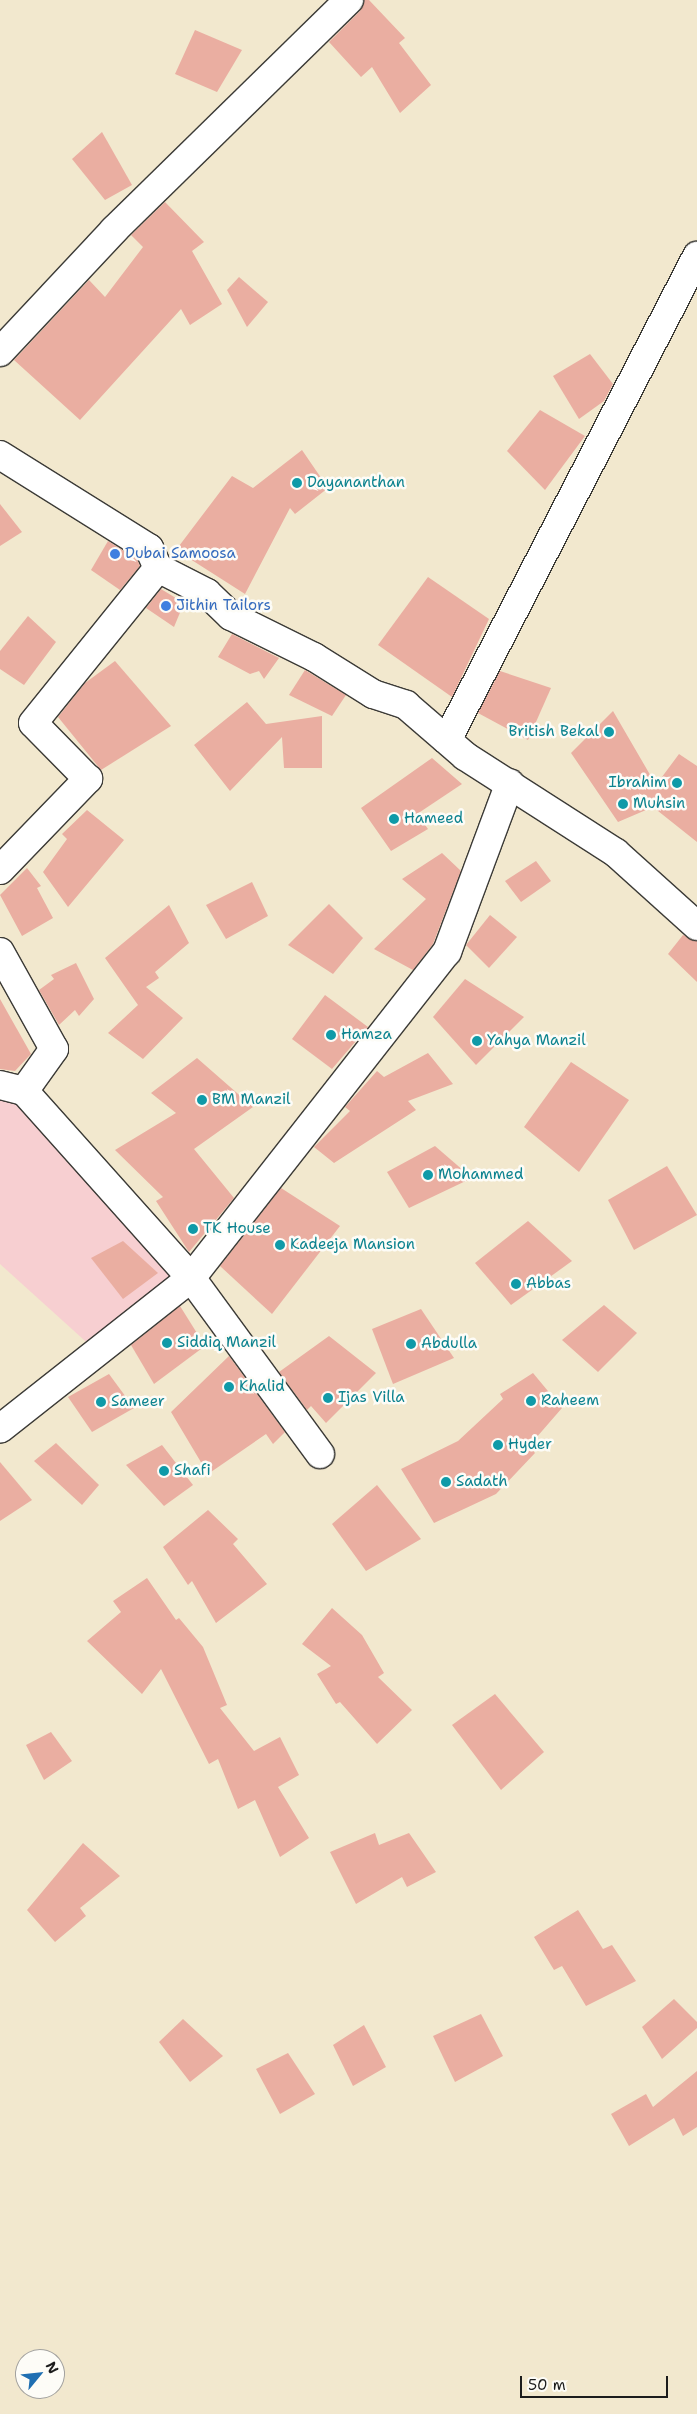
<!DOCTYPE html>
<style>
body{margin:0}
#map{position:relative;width:697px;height:2414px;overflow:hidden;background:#f2e8ce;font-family:"Shantell Sans",sans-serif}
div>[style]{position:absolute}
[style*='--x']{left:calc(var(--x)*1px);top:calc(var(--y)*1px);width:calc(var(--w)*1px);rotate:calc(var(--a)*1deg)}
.built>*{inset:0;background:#f7cfd1}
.building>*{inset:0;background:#eaaea1}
.roads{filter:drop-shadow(1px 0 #3c3b37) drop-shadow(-1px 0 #3c3b37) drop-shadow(0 1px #3c3b37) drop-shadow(0 -1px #3c3b37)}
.minor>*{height:28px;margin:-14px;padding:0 14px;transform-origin:14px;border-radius:14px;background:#fff}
.major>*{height:28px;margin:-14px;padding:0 14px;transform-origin:14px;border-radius:14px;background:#fff}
.dots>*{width:14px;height:14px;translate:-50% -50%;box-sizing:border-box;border:2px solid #fdfcf7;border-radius:50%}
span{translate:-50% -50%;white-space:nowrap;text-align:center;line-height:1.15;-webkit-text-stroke:5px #fdfcf7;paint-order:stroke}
.culture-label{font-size:15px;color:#0d838f}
.left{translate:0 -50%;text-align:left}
.right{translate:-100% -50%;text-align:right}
.shop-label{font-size:15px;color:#366cbe}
.north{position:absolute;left:15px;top:2349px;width:50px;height:50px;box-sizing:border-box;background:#fdfcf7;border:1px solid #a3a29f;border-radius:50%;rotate:62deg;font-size:14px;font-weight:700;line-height:20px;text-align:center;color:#1c1c1c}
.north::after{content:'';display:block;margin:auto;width:18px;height:22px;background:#1f6fb2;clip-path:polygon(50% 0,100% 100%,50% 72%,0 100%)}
.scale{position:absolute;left:520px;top:2376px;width:148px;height:22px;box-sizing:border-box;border:2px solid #1c1c1c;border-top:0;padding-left:6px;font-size:15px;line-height:18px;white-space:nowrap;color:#1c1c1c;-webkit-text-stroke:4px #fdfcf7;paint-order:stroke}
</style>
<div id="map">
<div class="built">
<div style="clip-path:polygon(0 1092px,19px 1095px,179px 1274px,94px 1349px,0 1264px)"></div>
</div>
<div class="building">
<div style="clip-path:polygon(364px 0,369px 0,405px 38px,399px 43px,431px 85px,400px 113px,372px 67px,361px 77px,329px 42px,360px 11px)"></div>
<div style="clip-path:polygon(195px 30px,242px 50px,217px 92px,175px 74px)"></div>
<div style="clip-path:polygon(102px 132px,132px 185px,105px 200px,72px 159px)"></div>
<div style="clip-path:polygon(165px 202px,204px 242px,192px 251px,222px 304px,190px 325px,181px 309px,80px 420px,14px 360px,89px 280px,105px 297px,143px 247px,131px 235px)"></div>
<div style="clip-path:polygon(239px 277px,268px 302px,247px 327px,227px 290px)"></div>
<div style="clip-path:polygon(590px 354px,613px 384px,604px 401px,579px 419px,553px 376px)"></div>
<div style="clip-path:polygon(540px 410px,585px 436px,545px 490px,507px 451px)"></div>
<div style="clip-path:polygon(302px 450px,328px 488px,295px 514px,290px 508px,245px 594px,176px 550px,232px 476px,253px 488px)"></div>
<div style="clip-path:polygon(0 504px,22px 532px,0 546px)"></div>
<div style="clip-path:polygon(108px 541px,137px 559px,140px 566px,120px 590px,91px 570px)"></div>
<div style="clip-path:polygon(428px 577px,489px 619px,452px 697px,378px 645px)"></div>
<div style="clip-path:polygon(161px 589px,184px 603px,174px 627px,146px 608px)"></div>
<div style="clip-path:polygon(28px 616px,56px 642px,24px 685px,0 669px,0 651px)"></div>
<div style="clip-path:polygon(232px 634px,279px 658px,264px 679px,259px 671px,250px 674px,218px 657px)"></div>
<div style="clip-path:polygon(115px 661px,171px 726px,101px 770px,58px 717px,85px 683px)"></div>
<div style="clip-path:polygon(305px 670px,346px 695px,332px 716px,289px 695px)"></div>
<div style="clip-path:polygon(500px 671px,551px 688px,528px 740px,478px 713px)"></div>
<div style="clip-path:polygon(247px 702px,266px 724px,322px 716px,322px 768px,284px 768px,282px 737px,230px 791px,194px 745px)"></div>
<div style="clip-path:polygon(613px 711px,656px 785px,679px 754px,697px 766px,697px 842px,653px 807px,618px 822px,571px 753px)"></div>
<div style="clip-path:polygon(432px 758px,462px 784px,417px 814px,428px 829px,391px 851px,361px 808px)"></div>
<div style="clip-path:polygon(87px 810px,124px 840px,68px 907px,43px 872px,67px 839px,62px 834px)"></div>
<div style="clip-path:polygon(442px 853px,461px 871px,433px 944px,413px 970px,374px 949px,426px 899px,402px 879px)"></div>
<div style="clip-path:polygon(536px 861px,551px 881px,521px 902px,505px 881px)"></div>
<div style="clip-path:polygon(27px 868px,41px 886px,37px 888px,53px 918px,22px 936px,0 895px)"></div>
<div style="clip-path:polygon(252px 882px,268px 916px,226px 939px,206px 905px)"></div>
<div style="clip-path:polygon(329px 904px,363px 938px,333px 974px,288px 945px)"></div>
<div style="clip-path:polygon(169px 905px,189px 943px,155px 972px,159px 978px,146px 987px,183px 1018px,143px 1059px,108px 1033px,138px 1005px,105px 958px)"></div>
<div style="clip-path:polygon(490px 915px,517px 937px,489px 968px,466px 945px)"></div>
<div style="clip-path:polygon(683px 935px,697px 941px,697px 982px,668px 954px)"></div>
<div style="clip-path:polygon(76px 963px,94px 999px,79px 1016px,75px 1010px,59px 1025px,39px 990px,54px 979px,51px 975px)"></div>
<div style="clip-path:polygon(465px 979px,524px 1017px,476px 1065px,433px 1017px)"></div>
<div style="clip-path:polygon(325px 995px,368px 1027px,332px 1069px,292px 1039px)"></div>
<div style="clip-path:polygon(0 999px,31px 1054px,15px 1071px,0 1069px)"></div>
<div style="clip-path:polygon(428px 1053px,453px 1084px,408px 1101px,416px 1110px,334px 1163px,314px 1147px,350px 1111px,345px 1107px,377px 1071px,384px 1077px)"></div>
<div style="clip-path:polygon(197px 1058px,253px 1107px,194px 1149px,234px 1198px,189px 1252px,156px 1201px,163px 1197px,115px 1150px,176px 1113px,151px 1093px)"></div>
<div style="clip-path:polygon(571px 1062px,629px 1100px,579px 1172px,524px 1127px)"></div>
<div style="clip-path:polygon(435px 1146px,472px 1178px,409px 1208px,387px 1172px)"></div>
<div style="clip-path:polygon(667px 1166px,697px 1215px,634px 1250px,608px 1200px)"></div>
<div style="clip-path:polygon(281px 1188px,340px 1226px,272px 1314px,220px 1266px)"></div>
<div style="clip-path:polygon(528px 1221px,572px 1261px,511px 1305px,475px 1263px)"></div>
<div style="clip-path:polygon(123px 1241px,158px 1273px,123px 1299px,91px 1258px)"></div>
<div style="clip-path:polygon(604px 1305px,637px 1333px,598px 1372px,562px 1340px)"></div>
<div style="clip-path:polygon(180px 1306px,205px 1346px,154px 1384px,131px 1345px)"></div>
<div style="clip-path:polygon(421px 1309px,454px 1358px,393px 1384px,372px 1329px)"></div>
<div style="clip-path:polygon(329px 1336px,376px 1373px,326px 1423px,311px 1406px,307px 1410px,279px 1372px)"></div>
<div style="clip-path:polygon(229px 1356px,285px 1432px,273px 1444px,266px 1434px,208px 1474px,171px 1412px)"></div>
<div style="clip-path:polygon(533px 1373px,562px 1408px,529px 1446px,535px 1453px,496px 1494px,434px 1523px,401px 1469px,458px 1441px,503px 1399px,500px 1394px)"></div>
<div style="clip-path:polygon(109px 1374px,134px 1408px,92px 1432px,68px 1397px)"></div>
<div style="clip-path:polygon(56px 1443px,99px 1485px,82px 1505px,34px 1461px)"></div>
<div style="clip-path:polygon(162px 1445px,193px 1485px,164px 1506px,126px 1465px)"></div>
<div style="clip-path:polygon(0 1462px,32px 1500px,0 1521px)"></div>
<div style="clip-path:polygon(377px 1485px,421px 1539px,366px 1571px,332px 1524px)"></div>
<div style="clip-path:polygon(208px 1510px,238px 1539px,233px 1544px,267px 1584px,216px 1623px,192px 1581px,188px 1585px,163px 1547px)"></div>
<div style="clip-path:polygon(147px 1578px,176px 1620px,179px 1618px,203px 1647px,227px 1705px,220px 1708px,254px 1751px,280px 1737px,299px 1775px,278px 1787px,309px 1838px,280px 1857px,255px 1800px,238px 1809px,218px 1759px,209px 1764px,161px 1669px,142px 1694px,87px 1641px,121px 1612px,113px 1601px)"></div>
<div style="clip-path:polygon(332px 1608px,362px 1635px,384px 1673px,378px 1677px,412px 1710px,377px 1744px,340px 1702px,336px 1704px,317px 1674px,331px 1666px,302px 1644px)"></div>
<div style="clip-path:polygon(495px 1694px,544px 1752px,501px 1790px,452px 1725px)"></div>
<div style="clip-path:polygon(51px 1732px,72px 1761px,44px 1780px,26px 1745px)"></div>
<div style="clip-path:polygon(375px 1833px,379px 1845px,409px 1833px,436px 1872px,407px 1887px,402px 1877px,356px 1904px,330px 1852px)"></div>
<div style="clip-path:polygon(83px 1843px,120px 1876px,80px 1908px,86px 1916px,55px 1942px,27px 1910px)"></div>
<div style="clip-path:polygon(578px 1910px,603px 1949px,612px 1945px,636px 1981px,586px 2006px,562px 1966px,554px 1970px,534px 1937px)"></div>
<div style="clip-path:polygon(674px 1999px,697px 2022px,697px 2028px,662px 2059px,642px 2027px)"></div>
<div style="clip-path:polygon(481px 2014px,503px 2056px,455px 2082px,433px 2036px)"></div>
<div style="clip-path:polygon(183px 2019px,223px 2056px,190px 2082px,159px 2042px)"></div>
<div style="clip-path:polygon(364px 2025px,386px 2067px,353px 2086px,333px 2045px)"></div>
<div style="clip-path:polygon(288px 2053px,315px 2094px,280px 2114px,256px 2069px)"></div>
<div style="clip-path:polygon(697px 2071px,697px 2127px,683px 2136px,674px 2118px,629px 2146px,611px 2114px,646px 2094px,653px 2107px)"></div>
</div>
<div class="roads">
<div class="minor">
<div style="--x:0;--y:352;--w:167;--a:-46.9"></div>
<div style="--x:114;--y:230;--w:329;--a:-44.4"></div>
<div style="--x:447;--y:740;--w:545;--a:-62.68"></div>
<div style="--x:0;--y:870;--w:127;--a:-46"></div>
<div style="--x:88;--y:779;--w:78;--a:-134.5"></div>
<div style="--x:33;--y:723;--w:199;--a:-51.1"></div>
<div style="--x:0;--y:952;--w:111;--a:60.9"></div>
<div style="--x:54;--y:1049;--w:52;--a:125.5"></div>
<div style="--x:0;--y:1085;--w:25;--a:14"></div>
<div style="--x:24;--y:1091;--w:251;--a:48.2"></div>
<div style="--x:191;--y:1278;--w:243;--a:141.7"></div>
<div style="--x:320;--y:1454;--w:218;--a:-126.2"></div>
<div style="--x:191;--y:1278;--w:415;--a:-51.9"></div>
<div style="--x:447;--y:952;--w:180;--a:-69.6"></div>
</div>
<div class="major">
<div style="--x:0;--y:455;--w:176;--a:32"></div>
<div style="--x:149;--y:548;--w:22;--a:66"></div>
<div style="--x:158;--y:568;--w:55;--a:27"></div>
<div style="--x:207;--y:593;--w:33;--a:44"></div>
<div style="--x:231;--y:616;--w:93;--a:26.3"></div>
<div style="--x:314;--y:657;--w:70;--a:32.1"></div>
<div style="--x:373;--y:694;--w:35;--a:18"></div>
<div style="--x:406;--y:705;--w:78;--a:40.8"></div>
<div style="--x:465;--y:756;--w:179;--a:32.7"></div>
<div style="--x:616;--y:853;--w:109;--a:42"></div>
</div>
</div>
<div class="dots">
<div style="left:297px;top:483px;background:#0f9aa8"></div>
<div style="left:115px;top:554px;background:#3f7fe0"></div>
<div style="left:166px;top:606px;background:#3f7fe0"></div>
<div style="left:609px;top:732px;background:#0f9aa8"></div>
<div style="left:677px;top:783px;background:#0f9aa8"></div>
<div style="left:623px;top:804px;background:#0f9aa8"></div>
<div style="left:394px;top:819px;background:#0f9aa8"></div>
<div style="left:331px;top:1035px;background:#0f9aa8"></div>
<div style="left:477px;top:1041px;background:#0f9aa8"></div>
<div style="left:202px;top:1100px;background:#0f9aa8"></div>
<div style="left:428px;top:1175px;background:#0f9aa8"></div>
<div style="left:193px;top:1229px;background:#0f9aa8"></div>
<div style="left:280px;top:1245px;background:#0f9aa8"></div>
<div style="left:516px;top:1284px;background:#0f9aa8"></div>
<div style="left:167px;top:1343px;background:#0f9aa8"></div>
<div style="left:411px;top:1344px;background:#0f9aa8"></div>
<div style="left:229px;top:1387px;background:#0f9aa8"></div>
<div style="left:328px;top:1398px;background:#0f9aa8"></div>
<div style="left:531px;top:1401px;background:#0f9aa8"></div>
<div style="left:101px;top:1402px;background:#0f9aa8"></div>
<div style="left:498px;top:1445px;background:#0f9aa8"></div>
<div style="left:164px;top:1471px;background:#0f9aa8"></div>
<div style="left:446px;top:1482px;background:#0f9aa8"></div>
</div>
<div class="culture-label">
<span class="left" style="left:307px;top:483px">Dayananthan</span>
<span class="right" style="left:599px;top:732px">British Bekal</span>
<span class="right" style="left:667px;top:783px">Ibrahim</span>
<span class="left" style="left:633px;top:804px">Muhsin</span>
<span class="left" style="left:404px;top:819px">Hameed</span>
<span class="left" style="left:341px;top:1035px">Hamza</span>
<span class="left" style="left:487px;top:1041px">Yahya Manzil</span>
<span class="left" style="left:212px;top:1100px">BM Manzil</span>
<span class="left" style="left:438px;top:1175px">Mohammed</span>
<span class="left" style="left:203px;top:1229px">TK House</span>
<span class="left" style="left:290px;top:1245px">Kadeeja Mansion</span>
<span class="left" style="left:526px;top:1284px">Abbas</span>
<span class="left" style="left:177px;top:1343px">Siddiq Manzil</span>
<span class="left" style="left:421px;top:1344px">Abdulla</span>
<span class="left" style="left:239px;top:1387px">Khalid</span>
<span class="left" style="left:338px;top:1398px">Ijas Villa</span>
<span class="left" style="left:541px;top:1401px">Raheem</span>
<span class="left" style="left:111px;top:1402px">Sameer</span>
<span class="left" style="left:508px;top:1445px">Hyder</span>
<span class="left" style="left:174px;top:1471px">Shafi</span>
<span class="left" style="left:456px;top:1482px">Sadath</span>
</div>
<div class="shop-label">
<span class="left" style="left:125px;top:554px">Dubai Samoosa</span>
<span class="left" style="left:176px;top:606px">Jithin Tailors</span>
</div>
<div class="north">N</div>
<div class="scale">50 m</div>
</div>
